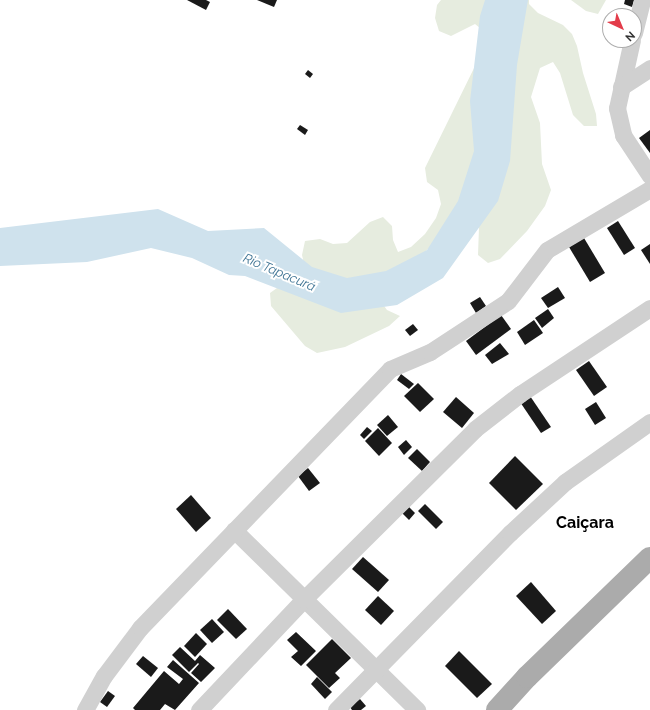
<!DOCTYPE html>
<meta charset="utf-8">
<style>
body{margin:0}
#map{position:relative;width:650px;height:710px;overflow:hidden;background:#fff;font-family:Raleway,sans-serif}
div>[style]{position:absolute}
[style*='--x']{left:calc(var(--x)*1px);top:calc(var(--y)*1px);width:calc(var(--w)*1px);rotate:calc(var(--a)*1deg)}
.green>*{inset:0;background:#e6ecdf}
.water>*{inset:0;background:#cfe2ed}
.building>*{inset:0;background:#1a1a1a}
.minor>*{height:17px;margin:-8.5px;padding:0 8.5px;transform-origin:8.5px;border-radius:8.5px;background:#d0d0d0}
.major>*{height:22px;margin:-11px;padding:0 11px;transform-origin:11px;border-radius:11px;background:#ababab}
span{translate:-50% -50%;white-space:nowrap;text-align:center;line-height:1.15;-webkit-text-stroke:4px #fff;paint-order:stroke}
.water-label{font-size:13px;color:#407595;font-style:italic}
.district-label{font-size:16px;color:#000;font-weight:700}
.north{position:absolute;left:602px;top:8px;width:40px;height:40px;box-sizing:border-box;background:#fff;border:1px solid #adadad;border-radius:50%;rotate:136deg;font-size:11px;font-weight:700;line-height:16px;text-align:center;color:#333}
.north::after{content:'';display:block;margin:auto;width:14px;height:18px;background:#e33c4a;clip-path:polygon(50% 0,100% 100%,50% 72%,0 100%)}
</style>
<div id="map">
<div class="green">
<div style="clip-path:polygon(441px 0,529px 0,529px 4px,538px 13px,563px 25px,572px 34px,577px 46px,583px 73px,596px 114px,597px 126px,584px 126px,573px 115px,560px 73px,553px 62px,540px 68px,531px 97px,540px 123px,542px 164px,551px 190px,545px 206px,527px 231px,500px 259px,488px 263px,478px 255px,479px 227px,466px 210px,379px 299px,387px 310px,400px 316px,389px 326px,345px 347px,317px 353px,305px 346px,271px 306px,270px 293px,305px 268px,302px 255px,305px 241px,320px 239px,333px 244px,347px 243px,370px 222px,383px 217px,392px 226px,393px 240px,398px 252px,411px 247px,425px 234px,436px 218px,441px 204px,438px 190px,427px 182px,425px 168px,478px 60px,485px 32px,475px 24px,451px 36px,439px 31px,435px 18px,437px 5px)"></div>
<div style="clip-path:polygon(571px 0,606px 0,598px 14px,586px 11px)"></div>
</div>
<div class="water">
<div style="clip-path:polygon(485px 0,528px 0,517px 65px,510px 161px,498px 201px,443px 278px,397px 305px,341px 313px,245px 276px,229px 275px,192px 258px,151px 248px,87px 262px,0 266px,0 228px,158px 209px,208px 231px,264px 228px,312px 267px,347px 278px,386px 271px,427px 250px,458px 201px,474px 151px,470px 101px,480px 16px)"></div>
</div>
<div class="building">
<div style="clip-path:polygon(187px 0,206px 0,210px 2px,206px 10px)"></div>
<div style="clip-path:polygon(257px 0,277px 0,274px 7px)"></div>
<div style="clip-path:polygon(625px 0,634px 0,632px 7px,624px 4px)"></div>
<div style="clip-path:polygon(624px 11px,631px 13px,630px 16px,622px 16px)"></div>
<div style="clip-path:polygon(308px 70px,313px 74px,310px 78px,305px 74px)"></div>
<div style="clip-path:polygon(300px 125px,308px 130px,305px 135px,297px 129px)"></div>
<div style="clip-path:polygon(650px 130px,650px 153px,639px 138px)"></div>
<div style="clip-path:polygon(618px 221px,635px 248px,624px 255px,607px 228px)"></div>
<div style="clip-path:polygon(584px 238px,605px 273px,590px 282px,569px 247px)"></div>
<div style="clip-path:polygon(650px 244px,650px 264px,641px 250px)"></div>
<div style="clip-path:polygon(558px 287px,565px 298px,548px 308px,541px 298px)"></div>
<div style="clip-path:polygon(480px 297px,486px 306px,476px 313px,470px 303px)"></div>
<div style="clip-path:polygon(548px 309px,554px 318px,542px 328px,535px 318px)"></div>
<div style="clip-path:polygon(501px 315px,511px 329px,476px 355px,466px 341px)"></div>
<div style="clip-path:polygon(534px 320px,543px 333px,525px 345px,517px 332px)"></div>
<div style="clip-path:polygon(413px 324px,418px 330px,410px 336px,405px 330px)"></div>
<div style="clip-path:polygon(500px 343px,509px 354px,492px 364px,485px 355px)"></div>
<div style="clip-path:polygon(589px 361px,607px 387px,594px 396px,576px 370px)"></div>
<div style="clip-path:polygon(401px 374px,414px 384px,409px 389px,397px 380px)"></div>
<div style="clip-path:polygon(418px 383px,434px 399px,420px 412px,404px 396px)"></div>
<div style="clip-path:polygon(528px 393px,551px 427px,541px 433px,518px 399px)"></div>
<div style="clip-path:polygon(456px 397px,474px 413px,462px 428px,443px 412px)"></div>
<div style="clip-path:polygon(596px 402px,606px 418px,595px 425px,585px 409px)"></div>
<div style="clip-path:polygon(388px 415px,398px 427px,387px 436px,377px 425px)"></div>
<div style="clip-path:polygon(367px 427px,372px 431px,364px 439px,360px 435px)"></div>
<div style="clip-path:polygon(378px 428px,392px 443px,379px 456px,365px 441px)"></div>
<div style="clip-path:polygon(406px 440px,412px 447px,404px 455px,398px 447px)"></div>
<div style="clip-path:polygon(417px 449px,430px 462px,422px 471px,408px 458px)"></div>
<div style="clip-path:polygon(515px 456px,543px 484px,516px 510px,489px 483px)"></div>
<div style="clip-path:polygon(308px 468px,320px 483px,309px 491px,298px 476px)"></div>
<div style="clip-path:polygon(191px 495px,211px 518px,196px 532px,176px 509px)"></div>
<div style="clip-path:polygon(425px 504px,443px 522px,436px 529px,418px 511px)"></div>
<div style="clip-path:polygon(409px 507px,415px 513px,409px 520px,402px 513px)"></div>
<div style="clip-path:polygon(363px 557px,389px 580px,378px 592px,352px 569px)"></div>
<div style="clip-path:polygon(531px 582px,556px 611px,542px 624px,516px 596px)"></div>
<div style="clip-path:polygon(378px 596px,394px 611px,381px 625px,365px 610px)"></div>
<div style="clip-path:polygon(228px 609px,247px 629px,236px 639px,217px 620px)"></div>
<div style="clip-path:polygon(212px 619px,224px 632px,212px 643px,200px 630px)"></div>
<div style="clip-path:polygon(296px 632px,316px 651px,301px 666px,291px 657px,298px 651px,287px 640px)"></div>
<div style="clip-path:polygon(196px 633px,207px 644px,195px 657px,184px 646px)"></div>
<div style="clip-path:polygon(332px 639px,351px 658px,335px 673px,340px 678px,329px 688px,306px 665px)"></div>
<div style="clip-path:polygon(180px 647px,195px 661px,200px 655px,215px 668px,201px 682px,191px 673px,199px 664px,198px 663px,189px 672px,172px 655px)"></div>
<div style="clip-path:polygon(459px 651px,492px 684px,477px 698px,445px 666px)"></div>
<div style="clip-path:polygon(143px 656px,158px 668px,151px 677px,136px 664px)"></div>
<div style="clip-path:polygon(173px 660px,199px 683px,175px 710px,165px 704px,160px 710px,135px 710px,133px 708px,164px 671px,179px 684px,183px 679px,167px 667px)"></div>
<div style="clip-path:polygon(317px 677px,332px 692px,325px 699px,311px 684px)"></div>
<div style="clip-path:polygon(108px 691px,115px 696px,107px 707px,100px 702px)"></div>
<div style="clip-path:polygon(360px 699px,366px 706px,361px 710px,352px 710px,350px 707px)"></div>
</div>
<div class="minor">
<div style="--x:634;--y:33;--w:34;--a:-76"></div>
<div style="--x:632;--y:40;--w:70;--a:102.4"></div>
<div style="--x:617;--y:108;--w:28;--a:77"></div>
<div style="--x:623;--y:135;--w:49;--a:56.6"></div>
<div style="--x:621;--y:87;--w:35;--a:-33"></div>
<div style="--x:234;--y:530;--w:257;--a:44.5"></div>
<div style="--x:85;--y:710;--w:39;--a:-61"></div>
<div style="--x:104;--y:676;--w:60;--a:-53.1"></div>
<div style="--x:140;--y:628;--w:360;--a:-46"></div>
<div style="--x:390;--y:369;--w:43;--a:-23"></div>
<div style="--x:430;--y:352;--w:93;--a:-33.2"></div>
<div style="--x:508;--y:301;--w:64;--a:-52.6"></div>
<div style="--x:547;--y:250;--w:120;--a:-30.6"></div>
<div style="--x:199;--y:710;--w:153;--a:-46.6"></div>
<div style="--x:304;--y:599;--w:241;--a:-44.8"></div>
<div style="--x:475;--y:429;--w:57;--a:-37.9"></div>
<div style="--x:520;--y:394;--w:156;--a:-33.5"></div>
<div style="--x:336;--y:710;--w:248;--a:-45.5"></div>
<div style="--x:510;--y:533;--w:75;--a:-42.8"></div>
<div style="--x:565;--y:482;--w:104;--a:-35.2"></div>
</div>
<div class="major">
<div style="--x:497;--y:710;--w:45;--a:-47.7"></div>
<div style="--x:527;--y:677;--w:171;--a:-44.1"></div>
</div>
<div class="water-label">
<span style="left:279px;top:273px;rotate:23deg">Rio Tapacurá</span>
</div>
<div class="district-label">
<span style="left:585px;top:523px">Caiçara</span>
</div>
<div class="north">N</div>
</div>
